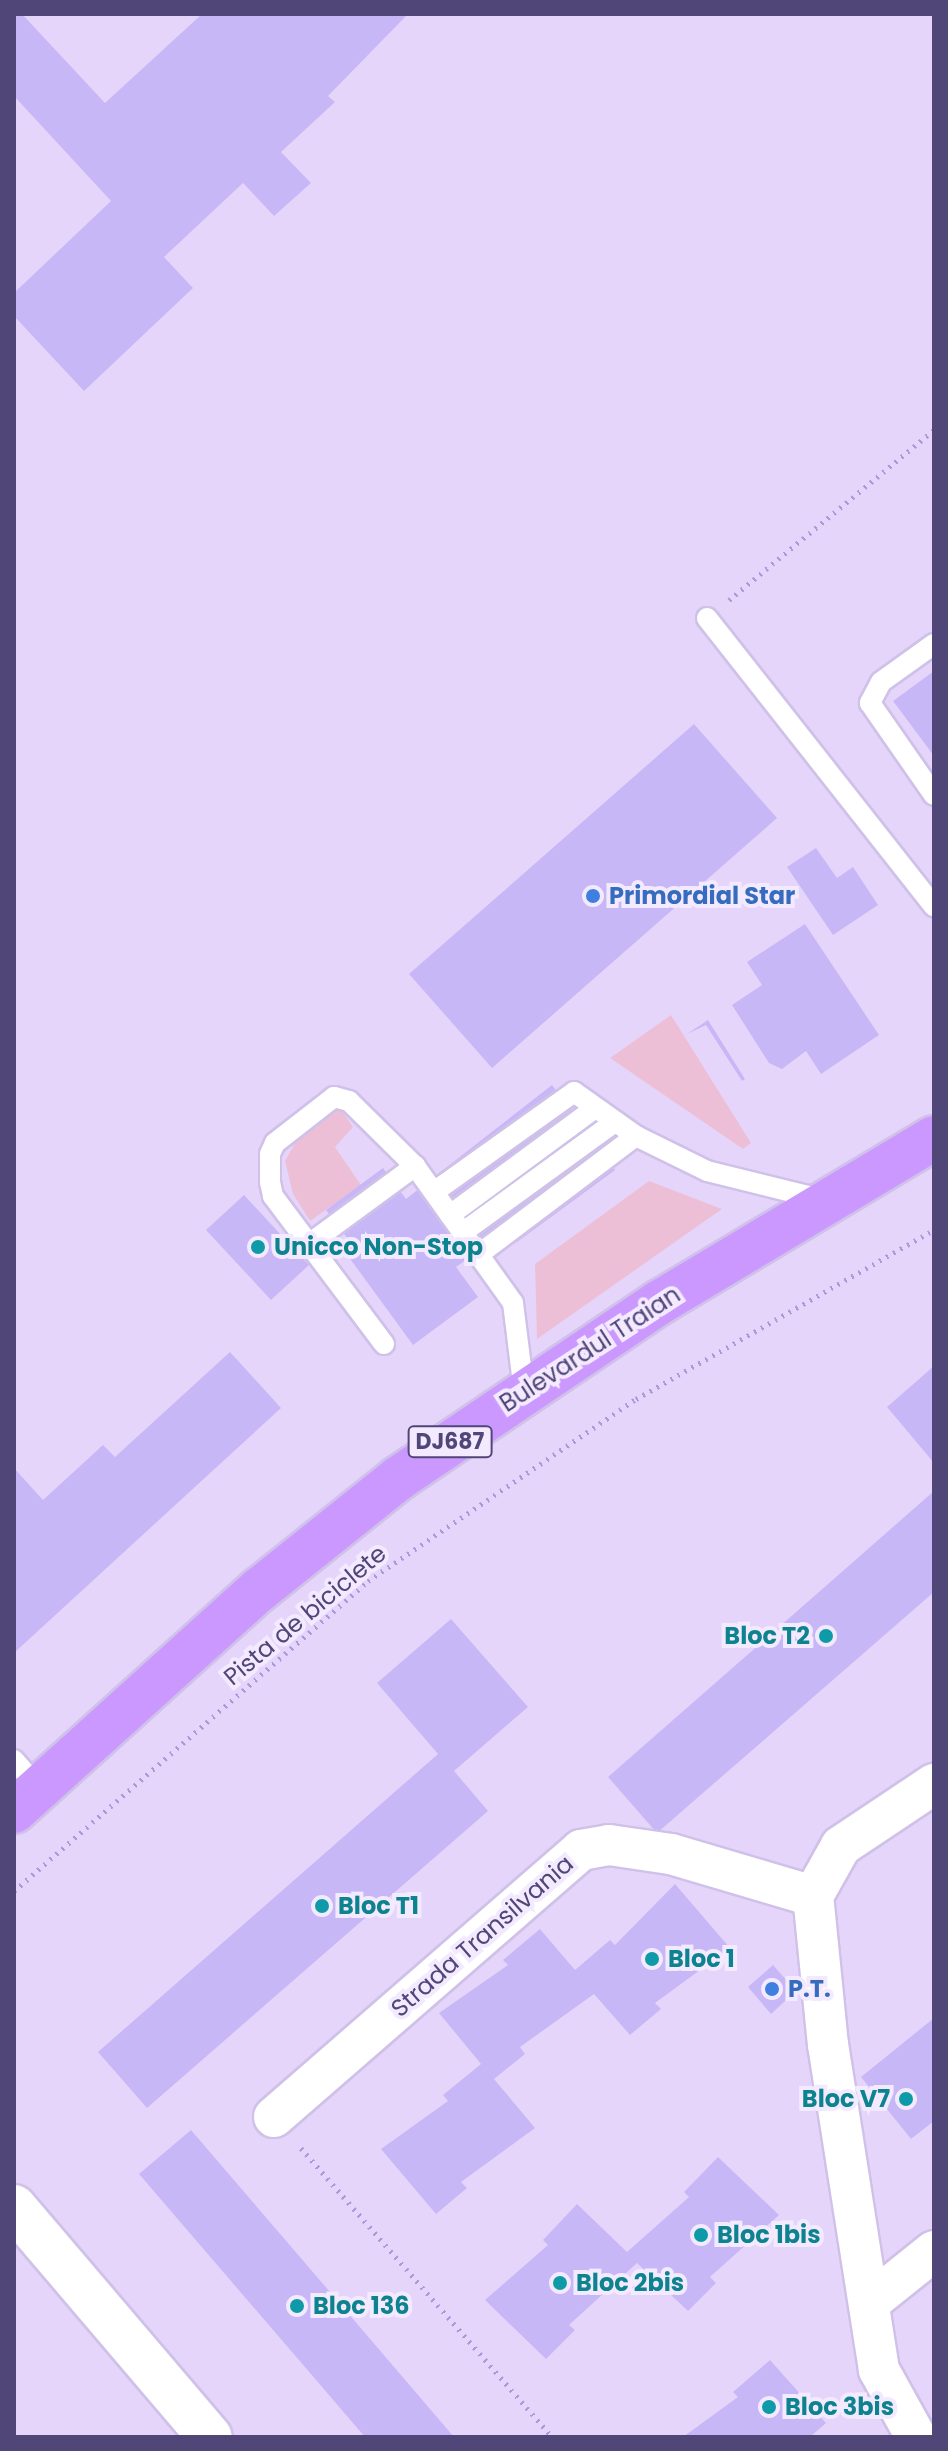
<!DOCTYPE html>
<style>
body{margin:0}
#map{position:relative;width:948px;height:2451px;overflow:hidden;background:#efe1fe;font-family:Poppins,sans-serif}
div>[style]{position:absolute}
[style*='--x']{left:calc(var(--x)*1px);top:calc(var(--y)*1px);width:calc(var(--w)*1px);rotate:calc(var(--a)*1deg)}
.residential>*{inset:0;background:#e6d5fb}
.green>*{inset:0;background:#edbfd7}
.building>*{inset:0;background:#c8b7f6}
.path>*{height:5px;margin-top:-2.5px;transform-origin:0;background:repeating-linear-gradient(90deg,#ab9adb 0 2px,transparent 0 8px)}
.roads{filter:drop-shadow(2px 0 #cfc1e8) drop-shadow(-2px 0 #cfc1e8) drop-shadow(0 2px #cfc1e8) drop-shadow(0 -2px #cfc1e8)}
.service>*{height:20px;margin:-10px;padding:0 10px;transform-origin:10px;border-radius:10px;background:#fff}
.minor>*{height:40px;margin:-20px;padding:0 20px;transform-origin:20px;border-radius:20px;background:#fff}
.tertiary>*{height:44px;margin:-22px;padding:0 22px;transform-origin:22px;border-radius:22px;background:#fff}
.primary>*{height:44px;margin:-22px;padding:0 22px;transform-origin:22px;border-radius:22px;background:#cb98ff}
.dots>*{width:22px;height:22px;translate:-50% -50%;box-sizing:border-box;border:4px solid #f4eaff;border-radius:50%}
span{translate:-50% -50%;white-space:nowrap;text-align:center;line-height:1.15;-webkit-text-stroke:8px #f4eaff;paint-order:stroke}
.shield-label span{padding:2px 6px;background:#f4eaff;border:2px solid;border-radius:6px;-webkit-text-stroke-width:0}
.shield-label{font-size:22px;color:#514678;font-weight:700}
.shop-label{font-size:24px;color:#366cbe;font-weight:700}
.left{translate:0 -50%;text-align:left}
.culture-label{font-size:24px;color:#0d838f;font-weight:700}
.right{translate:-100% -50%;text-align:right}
.street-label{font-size:24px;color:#514678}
.frame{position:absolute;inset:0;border:16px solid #514678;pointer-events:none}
</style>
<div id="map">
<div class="residential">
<div style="clip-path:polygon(14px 14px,934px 14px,934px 2437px,14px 2437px)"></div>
</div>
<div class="green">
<div style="clip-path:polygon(671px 1015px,751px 1143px,743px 1149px,610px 1058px)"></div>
<div style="clip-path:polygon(340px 1108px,353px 1127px,335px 1147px,361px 1185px,310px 1221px,293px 1194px,285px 1161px,295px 1143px)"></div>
<div style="clip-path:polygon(649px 1181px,722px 1209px,537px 1339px,535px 1264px)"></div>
</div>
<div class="building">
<div style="clip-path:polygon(14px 14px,22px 14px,105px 103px,202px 14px,408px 14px,328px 96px,335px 102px,281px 152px,311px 183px,274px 216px,243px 183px,164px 257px,193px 288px,84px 391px,14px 316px,14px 293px,111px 201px,14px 96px)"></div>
<div style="clip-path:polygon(934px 671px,934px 756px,893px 701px)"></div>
<div style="clip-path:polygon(694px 724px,777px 818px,492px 1068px,409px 974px)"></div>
<div style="clip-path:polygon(816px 848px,837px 878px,853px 867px,878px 905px,833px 935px,787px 867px)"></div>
<div style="clip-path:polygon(805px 924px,879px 1035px,821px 1074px,806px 1051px,782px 1069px,769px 1063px,732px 1005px,762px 985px,747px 962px)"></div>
<div style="clip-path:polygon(708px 1020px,745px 1079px,742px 1081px,706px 1025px,687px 1034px)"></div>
<div style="clip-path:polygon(552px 1085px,615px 1170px,517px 1242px,507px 1230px,456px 1267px,478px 1297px,413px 1345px,340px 1245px,348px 1239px,326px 1210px,383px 1168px,406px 1199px)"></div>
<div style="clip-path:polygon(244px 1195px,309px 1265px,271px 1300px,206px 1230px)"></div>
<div style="clip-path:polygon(230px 1352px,281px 1408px,14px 1653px,14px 1468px,43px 1500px,103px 1445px,115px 1457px)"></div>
<div style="clip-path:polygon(934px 1366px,934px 1463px,887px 1407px)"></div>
<div style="clip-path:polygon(934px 1491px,934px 1592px,657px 1833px,608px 1777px)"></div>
<div style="clip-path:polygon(451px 1619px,528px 1707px,454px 1771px,488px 1811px,147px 2108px,98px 2052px,438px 1754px,377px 1683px)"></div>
<div style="clip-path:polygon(675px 1884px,730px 1948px,655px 2003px,661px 2009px,630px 2035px,594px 1994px,520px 2047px,525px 2054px,494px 2079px,535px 2128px,461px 2182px,467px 2188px,436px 2214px,381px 2149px,448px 2101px,443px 2095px,481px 2064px,439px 2013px,508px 1965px,503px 1960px,540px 1929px,575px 1970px,610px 1940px,615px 1945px)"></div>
<div style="clip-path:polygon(773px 1965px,796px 1991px,771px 2014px,748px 1987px)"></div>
<div style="clip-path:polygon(934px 2018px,934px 2121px,911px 2139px,861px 2077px)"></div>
<div style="clip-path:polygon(191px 2130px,300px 2257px,454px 2437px,365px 2437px,139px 2174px)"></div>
<div style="clip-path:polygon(718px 2157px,779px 2215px,710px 2277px,716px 2283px,688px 2311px,637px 2263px,569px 2325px,575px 2330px,546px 2359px,485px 2300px,548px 2245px,543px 2240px,577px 2204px,627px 2252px,689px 2197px,684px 2192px)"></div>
<div style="clip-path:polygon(770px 2360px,826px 2423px,810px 2437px,683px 2437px,738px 2397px,733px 2392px)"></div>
</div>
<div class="path">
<div style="--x:729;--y:600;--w:266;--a:-39.7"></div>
<div style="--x:14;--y:1891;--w:471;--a:-41.2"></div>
<div style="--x:368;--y:1581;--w:324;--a:-34.2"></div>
<div style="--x:636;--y:1399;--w:343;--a:-29.6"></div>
<div style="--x:301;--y:2148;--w:383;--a:49"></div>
</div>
<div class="roads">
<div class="service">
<div style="--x:707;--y:618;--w:367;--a:51.8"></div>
<div style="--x:934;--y:644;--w:65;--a:144.4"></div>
<div style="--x:881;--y:682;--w:24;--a:118"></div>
<div style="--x:870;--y:703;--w:112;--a:55.2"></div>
<div style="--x:434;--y:1192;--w:172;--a:-35.5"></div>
<div style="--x:574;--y:1092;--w:76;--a:35.4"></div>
<div style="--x:450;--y:1215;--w:180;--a:-36.4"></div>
<div style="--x:462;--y:1233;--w:189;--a:-36"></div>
<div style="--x:309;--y:1244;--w:132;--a:-36.3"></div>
<div style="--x:478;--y:1255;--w:198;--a:-37"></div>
<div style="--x:636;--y:1136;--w:79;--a:26.2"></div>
<div style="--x:707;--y:1171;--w:121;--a:13.9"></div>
<div style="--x:384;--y:1344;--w:185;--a:-126.9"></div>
<div style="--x:273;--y:1196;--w:14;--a:-102"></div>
<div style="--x:270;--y:1182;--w:28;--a:-90"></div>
<div style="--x:270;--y:1154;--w:12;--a:-66"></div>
<div style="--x:275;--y:1143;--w:75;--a:-37.9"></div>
<div style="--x:334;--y:1097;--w:16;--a:15"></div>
<div style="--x:349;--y:1101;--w:93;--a:44.6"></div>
<div style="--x:415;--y:1166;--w:168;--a:54.4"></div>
<div style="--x:513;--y:1303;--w:89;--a:82.9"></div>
<div style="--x:14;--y:1760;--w:38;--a:49"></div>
</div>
<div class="minor">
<div style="--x:274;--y:2117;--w:407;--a:-41"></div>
<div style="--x:581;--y:1850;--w:28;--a:-10"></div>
<div style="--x:609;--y:1845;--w:63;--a:8.3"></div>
<div style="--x:671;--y:1854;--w:148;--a:16.5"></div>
<div style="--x:869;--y:2303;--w:83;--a:-38.7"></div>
<div style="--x:916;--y:2437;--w:77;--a:-118.9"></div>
<div style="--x:879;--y:2370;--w:329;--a:-98.9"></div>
<div style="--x:828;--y:2045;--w:150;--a:-95.7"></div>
<div style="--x:813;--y:1896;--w:57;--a:-60.8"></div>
<div style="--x:841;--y:1846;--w:112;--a:-33.7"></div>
</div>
<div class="tertiary">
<div style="--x:14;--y:2207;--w:302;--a:49.6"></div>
</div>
<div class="primary">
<div style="--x:14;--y:1811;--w:330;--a:-42.1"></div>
<div style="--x:259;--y:1590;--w:179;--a:-38.7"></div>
<div style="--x:399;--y:1478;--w:315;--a:-34"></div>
<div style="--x:660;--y:1302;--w:319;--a:-30.9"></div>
</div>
</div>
<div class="dots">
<div style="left:593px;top:896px;background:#3f7fe0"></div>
<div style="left:258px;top:1247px;background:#0f9aa8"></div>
<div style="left:826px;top:1636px;background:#0f9aa8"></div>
<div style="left:322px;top:1906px;background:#0f9aa8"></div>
<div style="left:652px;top:1959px;background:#0f9aa8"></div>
<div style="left:772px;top:1989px;background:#3f7fe0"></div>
<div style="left:906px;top:2099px;background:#0f9aa8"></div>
<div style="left:701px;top:2235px;background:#0f9aa8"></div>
<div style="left:560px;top:2283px;background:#0f9aa8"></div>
<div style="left:297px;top:2306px;background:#0f9aa8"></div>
<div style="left:769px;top:2407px;background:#0f9aa8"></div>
</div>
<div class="shield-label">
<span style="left:450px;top:1442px">DJ687</span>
</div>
<div class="shop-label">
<span class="left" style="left:609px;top:896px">Primordial Star</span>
<span class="left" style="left:788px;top:1989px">P.T.</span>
</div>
<div class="culture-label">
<span class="left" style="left:274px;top:1247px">Unicco Non-Stop</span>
<span class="right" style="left:810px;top:1636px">Bloc T2</span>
<span class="left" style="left:338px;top:1906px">Bloc T1</span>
<span class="left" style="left:668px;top:1959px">Bloc 1</span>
<span class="right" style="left:890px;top:2099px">Bloc V7</span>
<span class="left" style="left:717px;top:2235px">Bloc 1bis</span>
<span class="left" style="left:576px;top:2283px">Bloc 2bis</span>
<span class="left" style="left:313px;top:2306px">Bloc 136</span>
<span class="left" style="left:785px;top:2407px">Bloc 3bis</span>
</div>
<div class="street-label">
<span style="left:590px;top:1349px;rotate:-33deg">Bulevardul Traian</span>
<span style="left:305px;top:1615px;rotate:-40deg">Pista de biciclete</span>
<span style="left:482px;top:1936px;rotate:-41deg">Strada Transilvania</span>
</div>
<div class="frame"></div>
</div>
